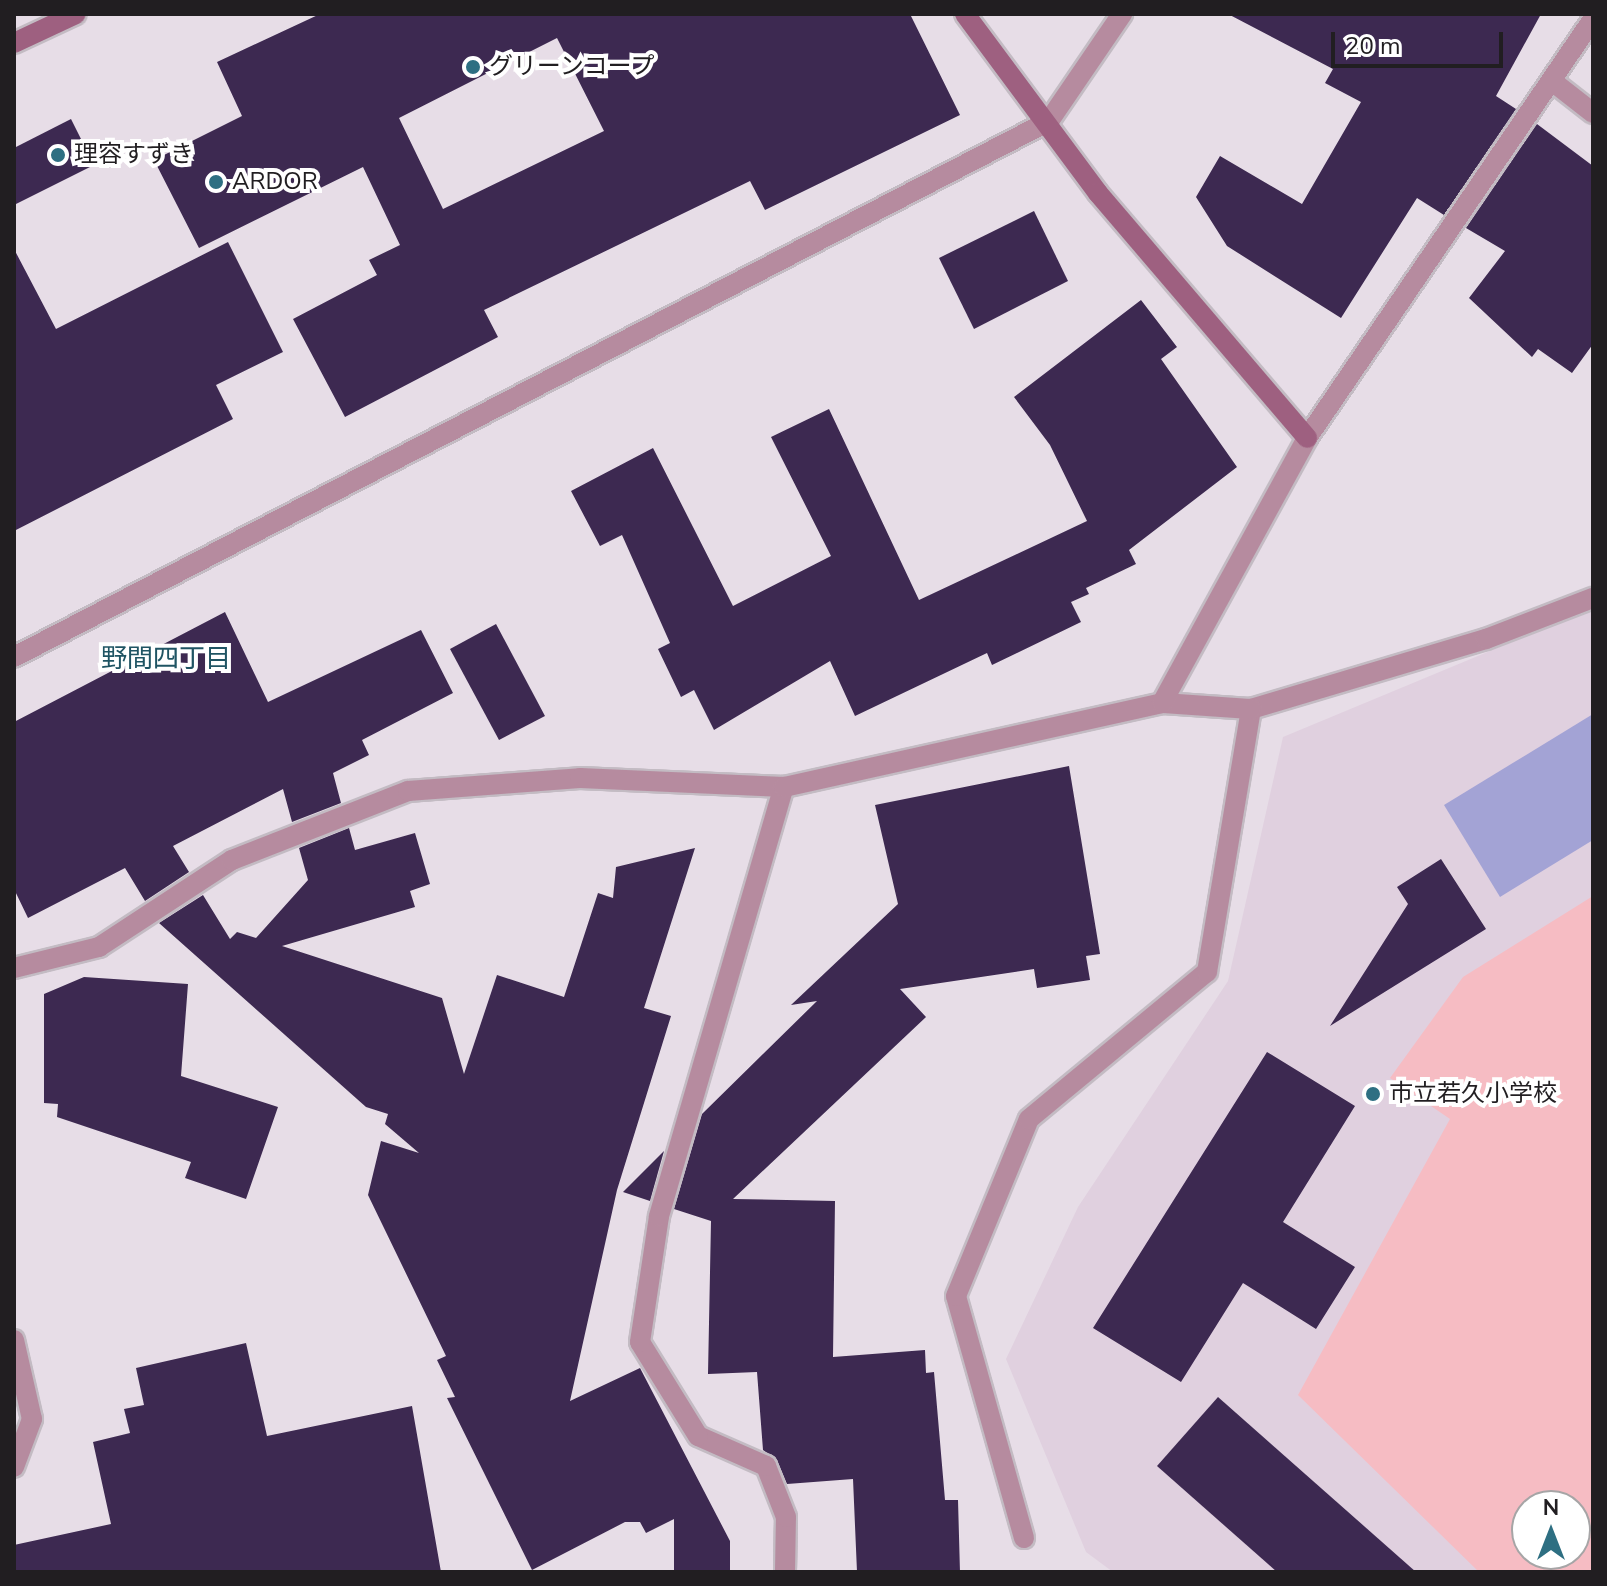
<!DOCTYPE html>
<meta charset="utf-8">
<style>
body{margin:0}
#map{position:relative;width:1607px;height:1586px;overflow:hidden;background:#e7dde7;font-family:"Nunito Sans","Noto Sans JP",sans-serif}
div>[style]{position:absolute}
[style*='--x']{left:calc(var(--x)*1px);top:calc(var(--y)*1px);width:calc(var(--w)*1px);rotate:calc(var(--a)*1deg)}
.built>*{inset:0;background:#e0d0df}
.green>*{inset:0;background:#f6bcc3}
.water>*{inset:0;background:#a3a3d5}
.building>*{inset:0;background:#3d2951}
.roads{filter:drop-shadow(2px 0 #c3bbc3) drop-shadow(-2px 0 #c3bbc3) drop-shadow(0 2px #c3bbc3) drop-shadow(0 -2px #c3bbc3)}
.lane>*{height:20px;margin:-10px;padding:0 10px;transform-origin:10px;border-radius:10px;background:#b68b9f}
.street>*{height:20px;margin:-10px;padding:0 10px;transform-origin:10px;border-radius:10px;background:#b68b9f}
.secondary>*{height:20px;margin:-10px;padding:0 10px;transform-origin:10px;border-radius:10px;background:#9e6080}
.dots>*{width:22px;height:22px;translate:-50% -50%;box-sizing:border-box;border:4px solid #fff;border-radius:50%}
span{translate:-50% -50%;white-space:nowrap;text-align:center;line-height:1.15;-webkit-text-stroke:8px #fff;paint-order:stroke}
.poi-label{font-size:24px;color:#211e21}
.left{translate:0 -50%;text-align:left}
.neighbourhood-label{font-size:26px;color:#1f5463}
.frame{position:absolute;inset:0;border:16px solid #211e21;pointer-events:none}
.north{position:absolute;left:1511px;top:1490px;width:80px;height:80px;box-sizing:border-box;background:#fff;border:2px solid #a6a5a6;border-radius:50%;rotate:0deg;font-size:22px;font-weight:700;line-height:32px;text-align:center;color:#211e21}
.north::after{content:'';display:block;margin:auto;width:28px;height:36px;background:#2e6f82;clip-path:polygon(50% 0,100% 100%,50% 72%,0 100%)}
.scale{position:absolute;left:1331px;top:32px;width:172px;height:36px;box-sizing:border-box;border:4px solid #211e21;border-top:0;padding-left:10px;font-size:24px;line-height:28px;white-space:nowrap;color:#211e21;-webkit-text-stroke:6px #fff;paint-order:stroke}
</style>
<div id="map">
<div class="built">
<div style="clip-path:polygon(evenodd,1593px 608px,1593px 1572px,1113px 1572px,1086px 1552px,1006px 1359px,1078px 1207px,1228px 981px,1283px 737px,1593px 608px,1527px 1506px,1575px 1506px,1575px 1554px,1527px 1554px,1527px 1506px)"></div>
</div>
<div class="green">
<div style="clip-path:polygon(evenodd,1593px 896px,1593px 1572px,1479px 1572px,1298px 1395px,1450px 1119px,1390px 1078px,1463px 977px,1593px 896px,1527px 1506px,1575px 1506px,1575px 1554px,1527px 1554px,1527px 1506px)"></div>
</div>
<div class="water">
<div style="clip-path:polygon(1593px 714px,1593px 840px,1500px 897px,1444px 805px)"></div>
</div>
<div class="building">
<div style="clip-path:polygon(evenodd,320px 14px,910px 14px,960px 115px,765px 210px,750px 181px,484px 310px,498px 337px,345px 417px,293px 319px,377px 275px,369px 260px,400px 245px,363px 167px,199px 248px,154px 160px,242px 116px,217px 62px,320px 14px,557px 38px,604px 131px,443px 209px,399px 118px,557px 38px)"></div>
<div style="clip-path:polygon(1228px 14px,1541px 14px,1496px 96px,1516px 109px,1444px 215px,1417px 198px,1341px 318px,1227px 246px,1196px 197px,1220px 156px,1302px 204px,1361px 102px,1325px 83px,1333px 69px)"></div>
<div style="clip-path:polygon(71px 119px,94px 165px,14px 205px,14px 148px)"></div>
<div style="clip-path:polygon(1537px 124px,1593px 166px,1593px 344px,1572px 373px,1538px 349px,1532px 357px,1469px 298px,1505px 251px,1466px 228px)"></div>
<div style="clip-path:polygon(1034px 211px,1068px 281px,974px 329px,939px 258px)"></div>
<div style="clip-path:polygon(228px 242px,283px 352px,216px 385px,233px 419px,14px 531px,14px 249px,56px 329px)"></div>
<div style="clip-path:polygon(1141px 300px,1177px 347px,1161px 359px,1237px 467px,1129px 550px,1136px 564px,1086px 588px,1089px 594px,1071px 602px,1081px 622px,992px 665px,987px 653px,855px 716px,830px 661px,714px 730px,694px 690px,681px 697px,658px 649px,670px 643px,622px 535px,600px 546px,571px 491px,653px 448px,733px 606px,831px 556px,771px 437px,829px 409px,919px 600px,1087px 521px,1050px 445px,1014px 397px)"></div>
<div style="clip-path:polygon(225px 612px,268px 702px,421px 630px,453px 693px,362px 740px,369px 755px,333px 773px,341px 803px,292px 822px,283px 789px,173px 846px,189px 872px,145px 901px,125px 868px,28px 918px,14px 889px,14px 722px)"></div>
<div style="clip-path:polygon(496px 624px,545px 716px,499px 740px,450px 649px)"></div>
<div style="clip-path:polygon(1069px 766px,1100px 954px,1086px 956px,1090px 980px,1037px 988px,1034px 969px,900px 989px,926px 1017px,733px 1199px,835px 1201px,833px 1357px,925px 1350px,926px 1373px,934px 1372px,945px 1500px,958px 1500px,960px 1572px,857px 1572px,853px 1479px,787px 1484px,777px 1460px,763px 1450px,757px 1372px,708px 1374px,711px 1221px,674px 1209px,702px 1114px,817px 1001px,791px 1005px,898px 904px,875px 805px)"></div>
<div style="clip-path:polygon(349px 828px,355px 850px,415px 833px,430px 884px,410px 891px,415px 907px,282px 946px,442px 998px,464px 1074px,497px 975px,564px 997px,598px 893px,613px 898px,616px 867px,695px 848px,644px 1008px,671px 1016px,617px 1190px,570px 1401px,640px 1368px,730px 1541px,730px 1572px,674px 1572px,674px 1519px,646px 1533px,640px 1522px,625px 1522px,532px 1570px,447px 1398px,455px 1397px,437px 1360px,446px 1356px,368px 1195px,381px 1141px,419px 1153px,385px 1124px,388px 1114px,366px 1107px,159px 923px,203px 895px,230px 939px,237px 932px,256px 938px,308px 880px,299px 848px)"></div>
<div style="clip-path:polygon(1441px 859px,1486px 929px,1330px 1026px,1408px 904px,1397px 887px)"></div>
<div style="clip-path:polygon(84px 977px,188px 984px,181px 1076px,278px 1107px,246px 1199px,185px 1178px,191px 1162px,57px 1117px,58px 1104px,44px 1103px,44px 994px)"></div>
<div style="clip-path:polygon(1267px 1052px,1355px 1106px,1283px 1222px,1355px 1267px,1316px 1329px,1243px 1283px,1181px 1382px,1093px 1328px)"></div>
<div style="clip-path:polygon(664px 1151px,650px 1201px,623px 1192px)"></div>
<div style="clip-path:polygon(246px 1343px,267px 1436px,412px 1406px,441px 1572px,14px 1572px,14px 1545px,111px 1524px,93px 1442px,130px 1433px,124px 1409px,144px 1405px,136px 1368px)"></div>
<div style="clip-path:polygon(1218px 1397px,1416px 1572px,1277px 1572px,1157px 1466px)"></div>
</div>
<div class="roads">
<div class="lane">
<div style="--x:1251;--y:709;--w:245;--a:-16.6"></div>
<div style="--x:1486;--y:639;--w:115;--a:-21"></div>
<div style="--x:14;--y:1340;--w:81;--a:77.2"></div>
<div style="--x:32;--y:1419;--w:51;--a:110.6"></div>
</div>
<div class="street">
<div style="--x:1552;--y:81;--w:52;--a:38"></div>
<div style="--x:14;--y:657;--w:1166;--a:-27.38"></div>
<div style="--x:1049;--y:121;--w:130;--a:-55.7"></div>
<div style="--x:14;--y:968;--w:88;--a:-13.9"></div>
<div style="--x:99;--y:947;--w:159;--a:-33.2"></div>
<div style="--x:232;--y:860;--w:189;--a:-21.4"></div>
<div style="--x:408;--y:791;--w:172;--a:-4.3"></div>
<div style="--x:580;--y:778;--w:204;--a:2.5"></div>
<div style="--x:1024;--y:1538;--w:251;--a:-105.7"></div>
<div style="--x:956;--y:1296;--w:191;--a:-67.6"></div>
<div style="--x:1029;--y:1119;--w:231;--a:-39.6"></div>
<div style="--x:1207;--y:972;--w:267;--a:-80.5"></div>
<div style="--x:1251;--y:709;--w:89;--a:-176.1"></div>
<div style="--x:785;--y:1572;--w:55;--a:-89"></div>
<div style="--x:786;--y:1517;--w:55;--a:-111.4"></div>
<div style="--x:766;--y:1466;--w:74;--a:-156.2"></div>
<div style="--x:698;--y:1436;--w:110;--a:-121.7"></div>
<div style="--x:640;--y:1342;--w:127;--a:-81.4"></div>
<div style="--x:659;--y:1216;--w:447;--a:-73.8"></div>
<div style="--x:784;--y:787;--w:387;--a:-12.5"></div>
<div style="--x:1162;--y:703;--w:302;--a:-61.3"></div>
<div style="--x:1307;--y:438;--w:507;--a:-55.68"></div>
</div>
<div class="secondary">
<div style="--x:965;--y:14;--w:223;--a:53.4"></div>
<div style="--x:1098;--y:193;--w:322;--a:49.5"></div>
<div style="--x:14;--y:43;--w:68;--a:-25.1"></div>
</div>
</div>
<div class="dots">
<div style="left:473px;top:67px;background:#2e6f82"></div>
<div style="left:58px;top:155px;background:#2e6f82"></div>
<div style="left:216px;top:182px;background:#2e6f82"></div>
<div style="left:1373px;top:1094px;background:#2e6f82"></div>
</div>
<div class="poi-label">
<span class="left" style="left:489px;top:67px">グリーンコープ</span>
<span class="left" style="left:74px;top:155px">理容すずき</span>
<span class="left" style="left:232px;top:182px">ARDOR</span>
<span class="left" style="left:1389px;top:1094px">市立若久小学校</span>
</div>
<div class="neighbourhood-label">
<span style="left:166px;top:659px">野間四丁目</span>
</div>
<div class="frame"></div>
<div class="north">N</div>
<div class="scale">20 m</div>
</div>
